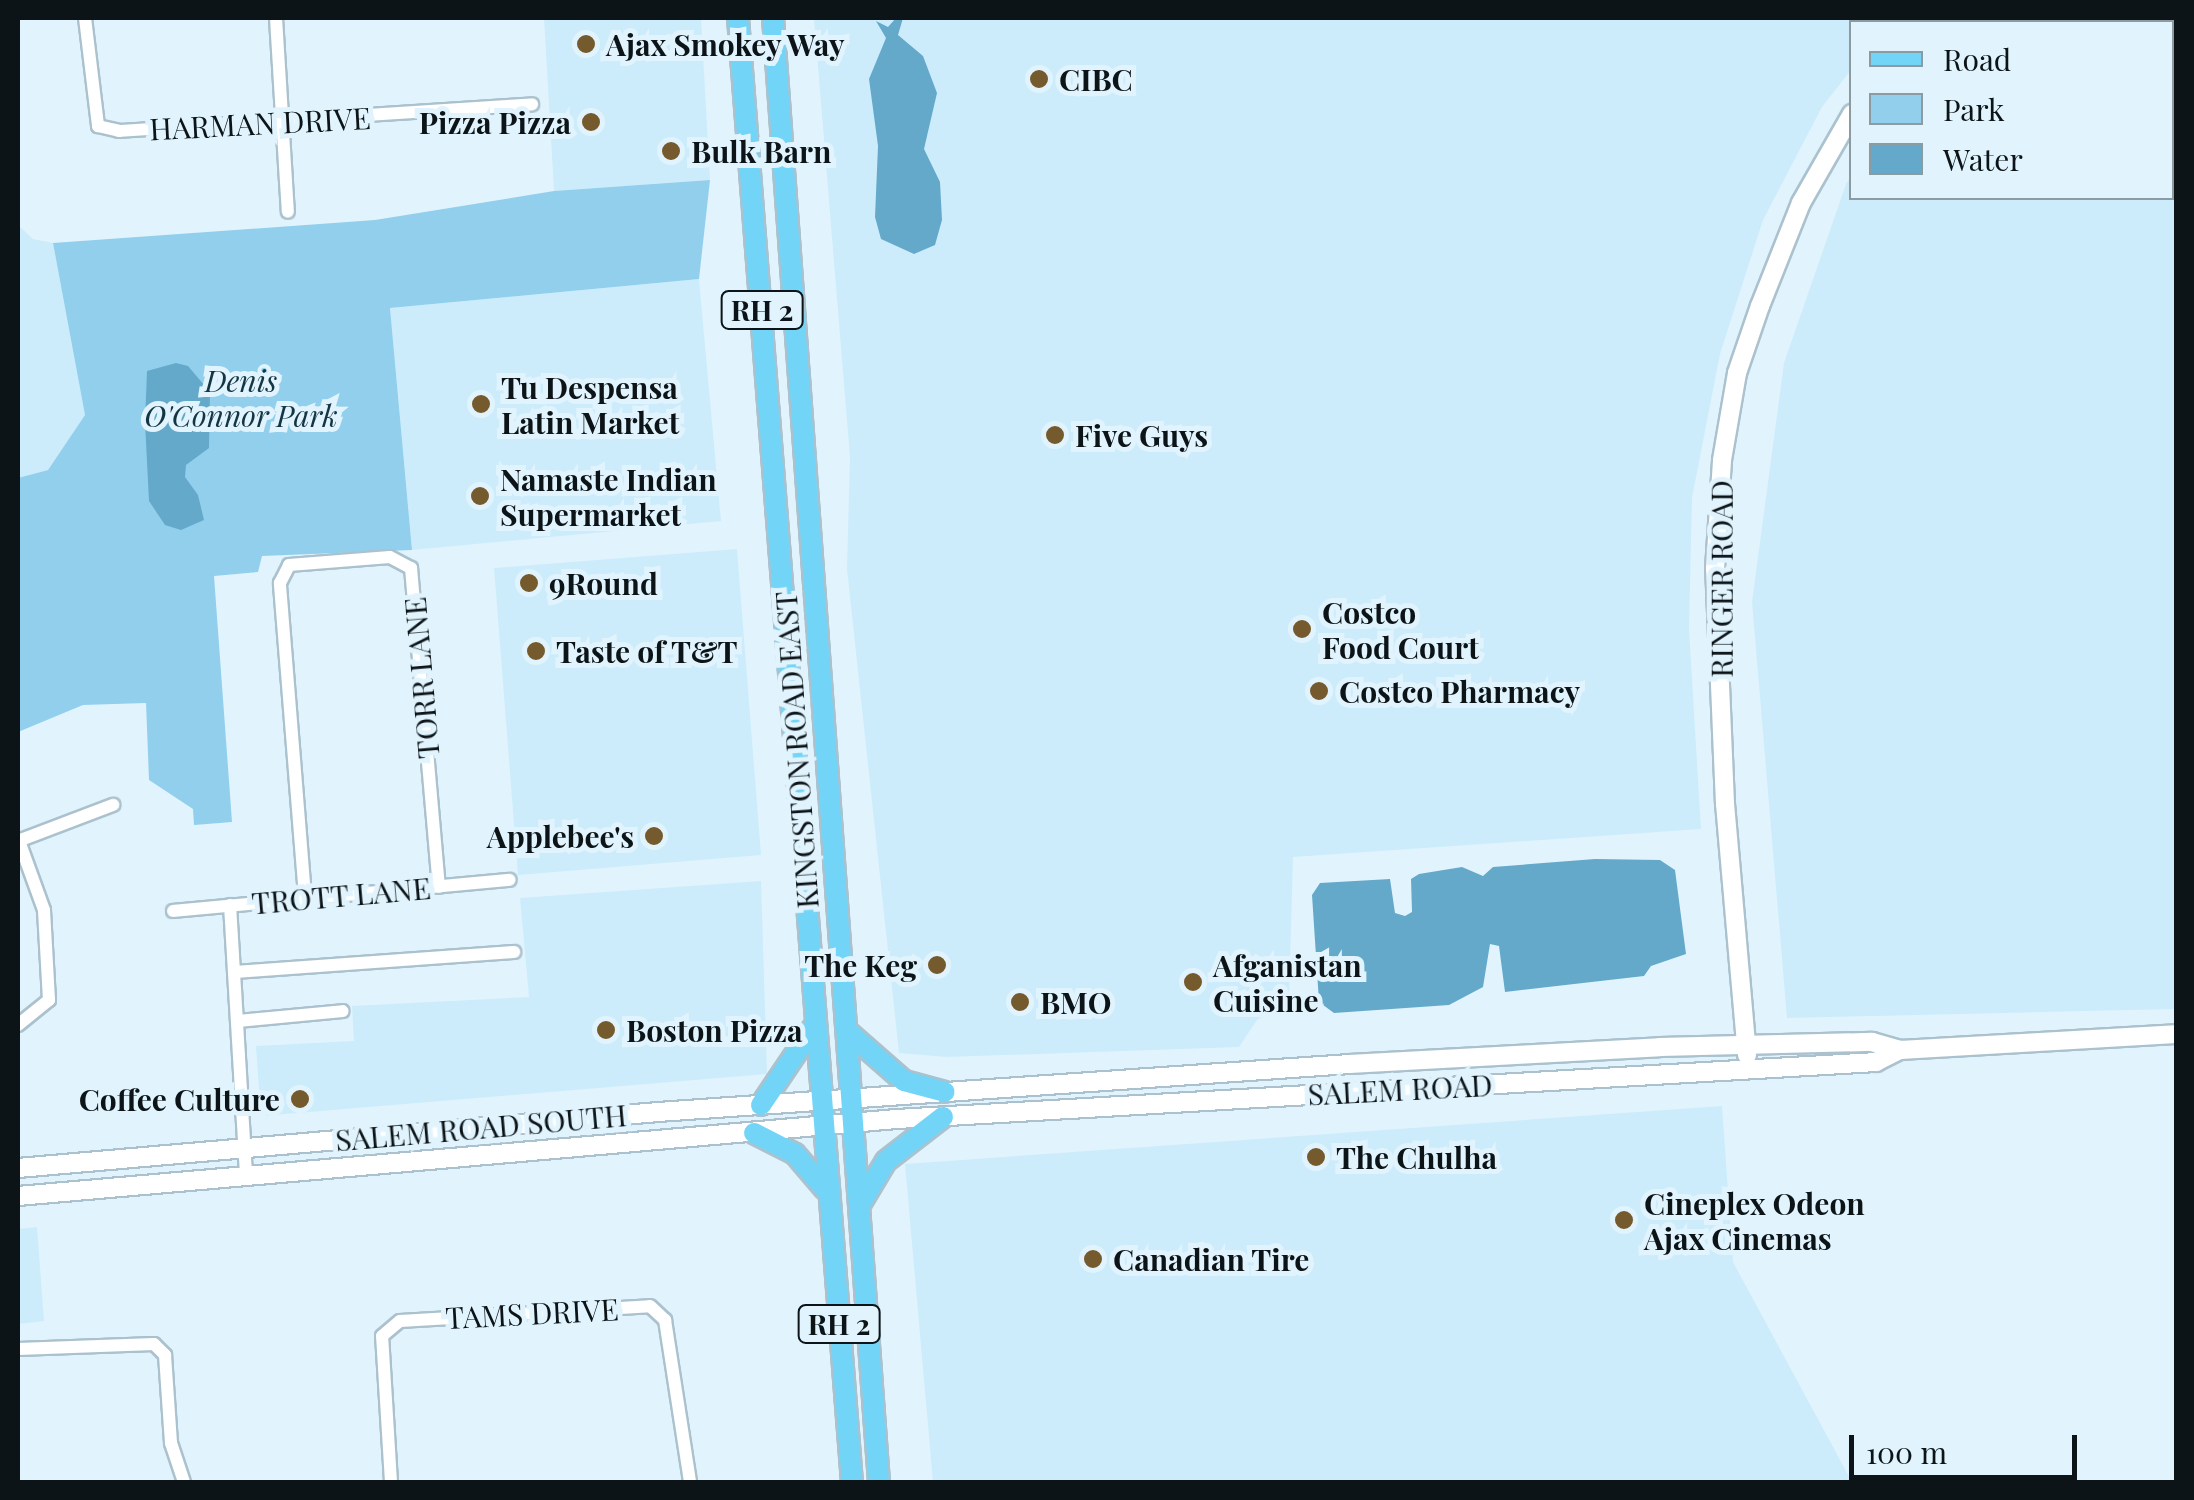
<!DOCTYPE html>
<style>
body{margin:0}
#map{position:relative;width:2194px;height:1500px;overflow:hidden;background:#e1f4fd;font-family:"Playfair Display",serif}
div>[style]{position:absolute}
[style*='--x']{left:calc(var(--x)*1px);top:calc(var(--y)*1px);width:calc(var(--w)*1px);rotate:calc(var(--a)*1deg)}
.built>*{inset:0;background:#ccecfc}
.green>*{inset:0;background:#91cfed}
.water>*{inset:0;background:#64a9ca}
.roads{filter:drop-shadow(2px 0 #abc2ce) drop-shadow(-2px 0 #abc2ce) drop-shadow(0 2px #abc2ce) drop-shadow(0 -2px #abc2ce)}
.street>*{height:12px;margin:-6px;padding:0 6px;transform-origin:6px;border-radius:6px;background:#fff}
.secondary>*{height:18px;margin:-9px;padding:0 9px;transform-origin:9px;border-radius:9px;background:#fff}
.primary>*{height:20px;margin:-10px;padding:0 10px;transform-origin:10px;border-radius:10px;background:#72d4f6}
.dots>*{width:28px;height:28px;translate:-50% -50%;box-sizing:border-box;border:5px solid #e1f4fd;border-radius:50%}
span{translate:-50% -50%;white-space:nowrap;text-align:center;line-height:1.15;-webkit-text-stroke:10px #e1f4fd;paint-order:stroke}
.shield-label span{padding:2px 8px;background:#e1f4fd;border:2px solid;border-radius:8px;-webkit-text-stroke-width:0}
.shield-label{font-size:28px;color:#0c1418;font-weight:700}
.poi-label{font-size:30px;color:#0c1418;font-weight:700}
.left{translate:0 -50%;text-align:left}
.right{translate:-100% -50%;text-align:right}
.street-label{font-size:30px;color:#0c1418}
.park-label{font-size:30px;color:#143543;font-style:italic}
.frame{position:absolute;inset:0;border:20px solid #0c1418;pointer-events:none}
.legend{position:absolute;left:1849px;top:20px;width:325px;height:180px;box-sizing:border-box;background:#e1f4fd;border:2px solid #8c9aa1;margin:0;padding:12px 18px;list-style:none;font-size:30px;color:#0c1418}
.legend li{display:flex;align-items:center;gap:20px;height:50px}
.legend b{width:50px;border:2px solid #8c9aa1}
.scale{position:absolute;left:1849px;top:1435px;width:228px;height:45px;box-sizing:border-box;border:5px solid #0c1418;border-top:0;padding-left:12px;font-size:30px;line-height:35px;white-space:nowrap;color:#0c1418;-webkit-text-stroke:8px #e1f4fd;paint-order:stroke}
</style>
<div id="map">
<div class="built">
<div style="clip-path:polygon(544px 18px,701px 18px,710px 180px,554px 191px)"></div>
<div style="clip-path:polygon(814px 18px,1893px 18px,1852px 22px,1851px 70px,1822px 107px,1763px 220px,1720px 354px,1692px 498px,1689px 629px,1701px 829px,1293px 857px,1289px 999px,1257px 1020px,1239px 1047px,947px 1057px,899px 1053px,847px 569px,850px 457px)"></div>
<div style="clip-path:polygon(1989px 18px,2176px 18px,2176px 1009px,1787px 1018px,1752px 602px,1784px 363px,1846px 184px,1851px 177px,1852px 198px,2172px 198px,2172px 22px,1984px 22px)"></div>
<div style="clip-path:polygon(18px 225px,33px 239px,53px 243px,85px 415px,48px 470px,18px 478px)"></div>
<div style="clip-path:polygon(699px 279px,721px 521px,412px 550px,390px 308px)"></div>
<div style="clip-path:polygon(737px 549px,761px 855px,518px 875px,494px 568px)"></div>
<div style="clip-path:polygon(761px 881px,767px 1074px,261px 1116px,256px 1046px,354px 1041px,352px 1006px,529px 997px,520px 898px)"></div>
<div style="clip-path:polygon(1722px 1106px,1733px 1262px,1852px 1482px,933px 1482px,905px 1164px)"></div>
<div style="clip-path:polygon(37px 1227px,44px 1321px,18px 1324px,18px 1229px)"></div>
</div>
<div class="green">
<div style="clip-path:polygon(710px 180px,699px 279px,390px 308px,412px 550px,262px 556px,258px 572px,214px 576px,232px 822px,194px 825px,193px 809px,149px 780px,146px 703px,83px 705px,18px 732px,18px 478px,48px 470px,85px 415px,53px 243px,375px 220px,554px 191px)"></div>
</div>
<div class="water">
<div style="clip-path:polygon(896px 18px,903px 18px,898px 35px,923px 56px,937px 93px,924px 149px,940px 182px,942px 220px,935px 245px,914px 254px,881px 239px,875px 217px,878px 146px,869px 79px,886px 38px,876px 21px,888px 27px)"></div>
<div style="clip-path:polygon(176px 363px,188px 366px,210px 392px,209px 448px,186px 465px,185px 477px,198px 495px,204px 520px,181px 530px,165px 525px,149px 501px,145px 422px,147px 371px)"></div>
<div style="clip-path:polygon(1595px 859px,1660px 860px,1675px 870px,1686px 954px,1651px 966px,1644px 976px,1505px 992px,1499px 946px,1490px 944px,1483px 987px,1449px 1005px,1334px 1013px,1319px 1002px,1312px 895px,1320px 883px,1390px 879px,1395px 913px,1405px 916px,1412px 912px,1411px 879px,1419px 874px,1462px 867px,1483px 876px,1493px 867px)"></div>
</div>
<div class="roads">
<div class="street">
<div style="--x:85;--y:18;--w:109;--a:83.1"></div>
<div style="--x:98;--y:126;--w:22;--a:13"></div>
<div style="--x:119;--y:131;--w:414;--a:-3.7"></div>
<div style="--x:276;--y:18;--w:194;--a:86.5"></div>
<div style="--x:18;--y:841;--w:102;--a:-20.8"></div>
<div style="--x:305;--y:896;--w:314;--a:-94.6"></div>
<div style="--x:280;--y:583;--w:20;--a:-63"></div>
<div style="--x:289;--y:565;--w:101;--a:-4.5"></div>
<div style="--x:390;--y:557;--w:24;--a:28"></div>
<div style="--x:411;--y:568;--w:320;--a:85"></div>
<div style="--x:230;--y:905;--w:270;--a:86.6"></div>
<div style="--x:173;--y:911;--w:338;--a:-5.3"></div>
<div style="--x:234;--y:972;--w:281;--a:-4.1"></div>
<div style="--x:238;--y:1021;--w:105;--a:-5.4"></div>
<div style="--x:18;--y:1025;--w:40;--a:-39"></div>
<div style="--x:49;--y:1000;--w:90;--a:-93.2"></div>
<div style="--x:44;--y:910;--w:73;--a:-109.9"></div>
<div style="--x:18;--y:1349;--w:136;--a:-2.1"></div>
<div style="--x:154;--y:1344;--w:16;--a:45"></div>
<div style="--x:165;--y:1355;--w:88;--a:86.1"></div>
<div style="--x:171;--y:1443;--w:41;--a:71.6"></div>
<div style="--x:391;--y:1482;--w:146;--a:-93.5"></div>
<div style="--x:382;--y:1336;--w:23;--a:-40"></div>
<div style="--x:400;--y:1321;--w:250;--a:-3.4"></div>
<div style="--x:650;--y:1306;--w:21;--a:43"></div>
<div style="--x:665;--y:1320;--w:164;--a:81.2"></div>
</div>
<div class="secondary">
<div style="--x:1931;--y:22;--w:7;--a:-34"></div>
<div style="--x:1747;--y:1055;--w:252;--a:-95"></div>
<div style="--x:1725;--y:804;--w:235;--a:-92.4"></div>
<div style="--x:1715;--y:569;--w:109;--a:-86.3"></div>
<div style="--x:1722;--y:460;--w:88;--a:-80.2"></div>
<div style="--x:1737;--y:373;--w:71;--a:-71.1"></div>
<div style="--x:1760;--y:306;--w:111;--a:-68.3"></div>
<div style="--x:1801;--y:203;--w:103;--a:-60.2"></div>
<div style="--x:18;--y:1168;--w:642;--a:-5"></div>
<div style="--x:658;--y:1112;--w:693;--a:-3.97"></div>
<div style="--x:1349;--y:1064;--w:311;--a:-3.1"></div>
<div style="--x:1660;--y:1047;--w:212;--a:-1.4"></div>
<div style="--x:1872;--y:1042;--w:29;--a:16"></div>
<div style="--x:1900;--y:1050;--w:276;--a:-3.3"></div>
<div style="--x:18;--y:1196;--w:882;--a:-5.01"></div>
<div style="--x:897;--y:1119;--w:981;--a:-3.33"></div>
<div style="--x:1876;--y:1062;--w:27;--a:-27"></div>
</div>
<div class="primary">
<div style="--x:738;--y:18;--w:1468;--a:85.55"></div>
<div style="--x:773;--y:18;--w:1468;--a:85.86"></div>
<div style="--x:848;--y:1032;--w:74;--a:41.2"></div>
<div style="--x:904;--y:1081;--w:42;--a:15"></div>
<div style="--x:761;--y:1105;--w:97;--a:-56"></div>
<div style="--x:754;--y:1133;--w:46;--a:27.1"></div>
<div style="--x:795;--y:1154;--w:46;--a:49.4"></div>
<div style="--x:859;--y:1206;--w:52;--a:-59"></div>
<div style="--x:886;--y:1161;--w:72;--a:-37.7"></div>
</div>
</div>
<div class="dots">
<div style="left:586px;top:44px;background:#745a2c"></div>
<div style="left:1039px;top:79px;background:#745a2c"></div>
<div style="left:591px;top:122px;background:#745a2c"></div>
<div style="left:671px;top:151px;background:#745a2c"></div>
<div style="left:481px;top:404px;background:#745a2c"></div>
<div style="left:1055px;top:435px;background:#745a2c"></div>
<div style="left:480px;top:496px;background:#745a2c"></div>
<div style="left:529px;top:583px;background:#745a2c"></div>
<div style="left:1302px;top:629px;background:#745a2c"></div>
<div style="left:536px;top:651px;background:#745a2c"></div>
<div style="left:1319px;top:691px;background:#745a2c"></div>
<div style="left:654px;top:836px;background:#745a2c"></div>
<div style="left:937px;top:965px;background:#745a2c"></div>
<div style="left:1193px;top:982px;background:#745a2c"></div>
<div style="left:1020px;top:1002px;background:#745a2c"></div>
<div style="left:606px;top:1030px;background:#745a2c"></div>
<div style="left:300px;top:1099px;background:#745a2c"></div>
<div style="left:1316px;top:1157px;background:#745a2c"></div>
<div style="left:1624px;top:1220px;background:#745a2c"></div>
<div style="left:1093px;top:1259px;background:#745a2c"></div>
</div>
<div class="shield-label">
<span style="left:762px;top:310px">RH 2</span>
<span style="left:839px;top:1324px">RH 2</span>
</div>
<div class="poi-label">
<span class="left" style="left:606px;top:44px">Ajax Smokey Way</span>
<span class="left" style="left:1059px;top:79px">CIBC</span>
<span class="right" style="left:571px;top:122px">Pizza Pizza</span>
<span class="left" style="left:691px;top:151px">Bulk Barn</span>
<span class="left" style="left:501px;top:404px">Tu Despensa<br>Latin Market</span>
<span class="left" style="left:1075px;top:435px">Five Guys</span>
<span class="left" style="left:500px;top:496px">Namaste Indian<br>Supermarket</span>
<span class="left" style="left:549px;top:583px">9Round</span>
<span class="left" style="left:1322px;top:629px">Costco<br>Food Court</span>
<span class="left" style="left:556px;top:651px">Taste of T&amp;T</span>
<span class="left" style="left:1339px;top:691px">Costco Pharmacy</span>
<span class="right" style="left:634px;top:836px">Applebee's</span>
<span class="right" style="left:917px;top:965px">The Keg</span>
<span class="left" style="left:1213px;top:982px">Afganistan<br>Cuisine</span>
<span class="left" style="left:1040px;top:1002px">BMO</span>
<span class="left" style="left:626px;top:1030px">Boston Pizza</span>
<span class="right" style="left:280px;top:1099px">Coffee Culture</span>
<span class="left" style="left:1336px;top:1157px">The Chulha</span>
<span class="left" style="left:1644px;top:1220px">Cineplex Odeon<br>Ajax Cinemas</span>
<span class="left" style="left:1113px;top:1259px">Canadian Tire</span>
</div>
<div class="street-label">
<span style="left:260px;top:123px;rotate:-3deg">HARMAN DRIVE</span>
<span style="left:1721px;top:579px;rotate:-90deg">RINGER ROAD</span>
<span style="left:421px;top:678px;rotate:-95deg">TORR LANE</span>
<span style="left:796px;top:750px;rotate:-94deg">KINGSTON ROAD EAST</span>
<span style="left:341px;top:895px;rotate:-5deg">TROTT LANE</span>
<span style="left:1400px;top:1089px;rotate:-3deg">SALEM ROAD</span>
<span style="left:481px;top:1127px;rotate:-5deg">SALEM ROAD SOUTH</span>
<span style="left:532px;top:1313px;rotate:-3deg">TAMS DRIVE</span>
</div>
<div class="park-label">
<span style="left:241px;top:397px">Denis<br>O'Connor Park</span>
</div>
<div class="frame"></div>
<ul class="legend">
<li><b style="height:12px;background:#72d4f6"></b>Road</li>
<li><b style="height:28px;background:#91cfed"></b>Park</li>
<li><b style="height:28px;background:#64a9ca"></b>Water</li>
</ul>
<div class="scale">100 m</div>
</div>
